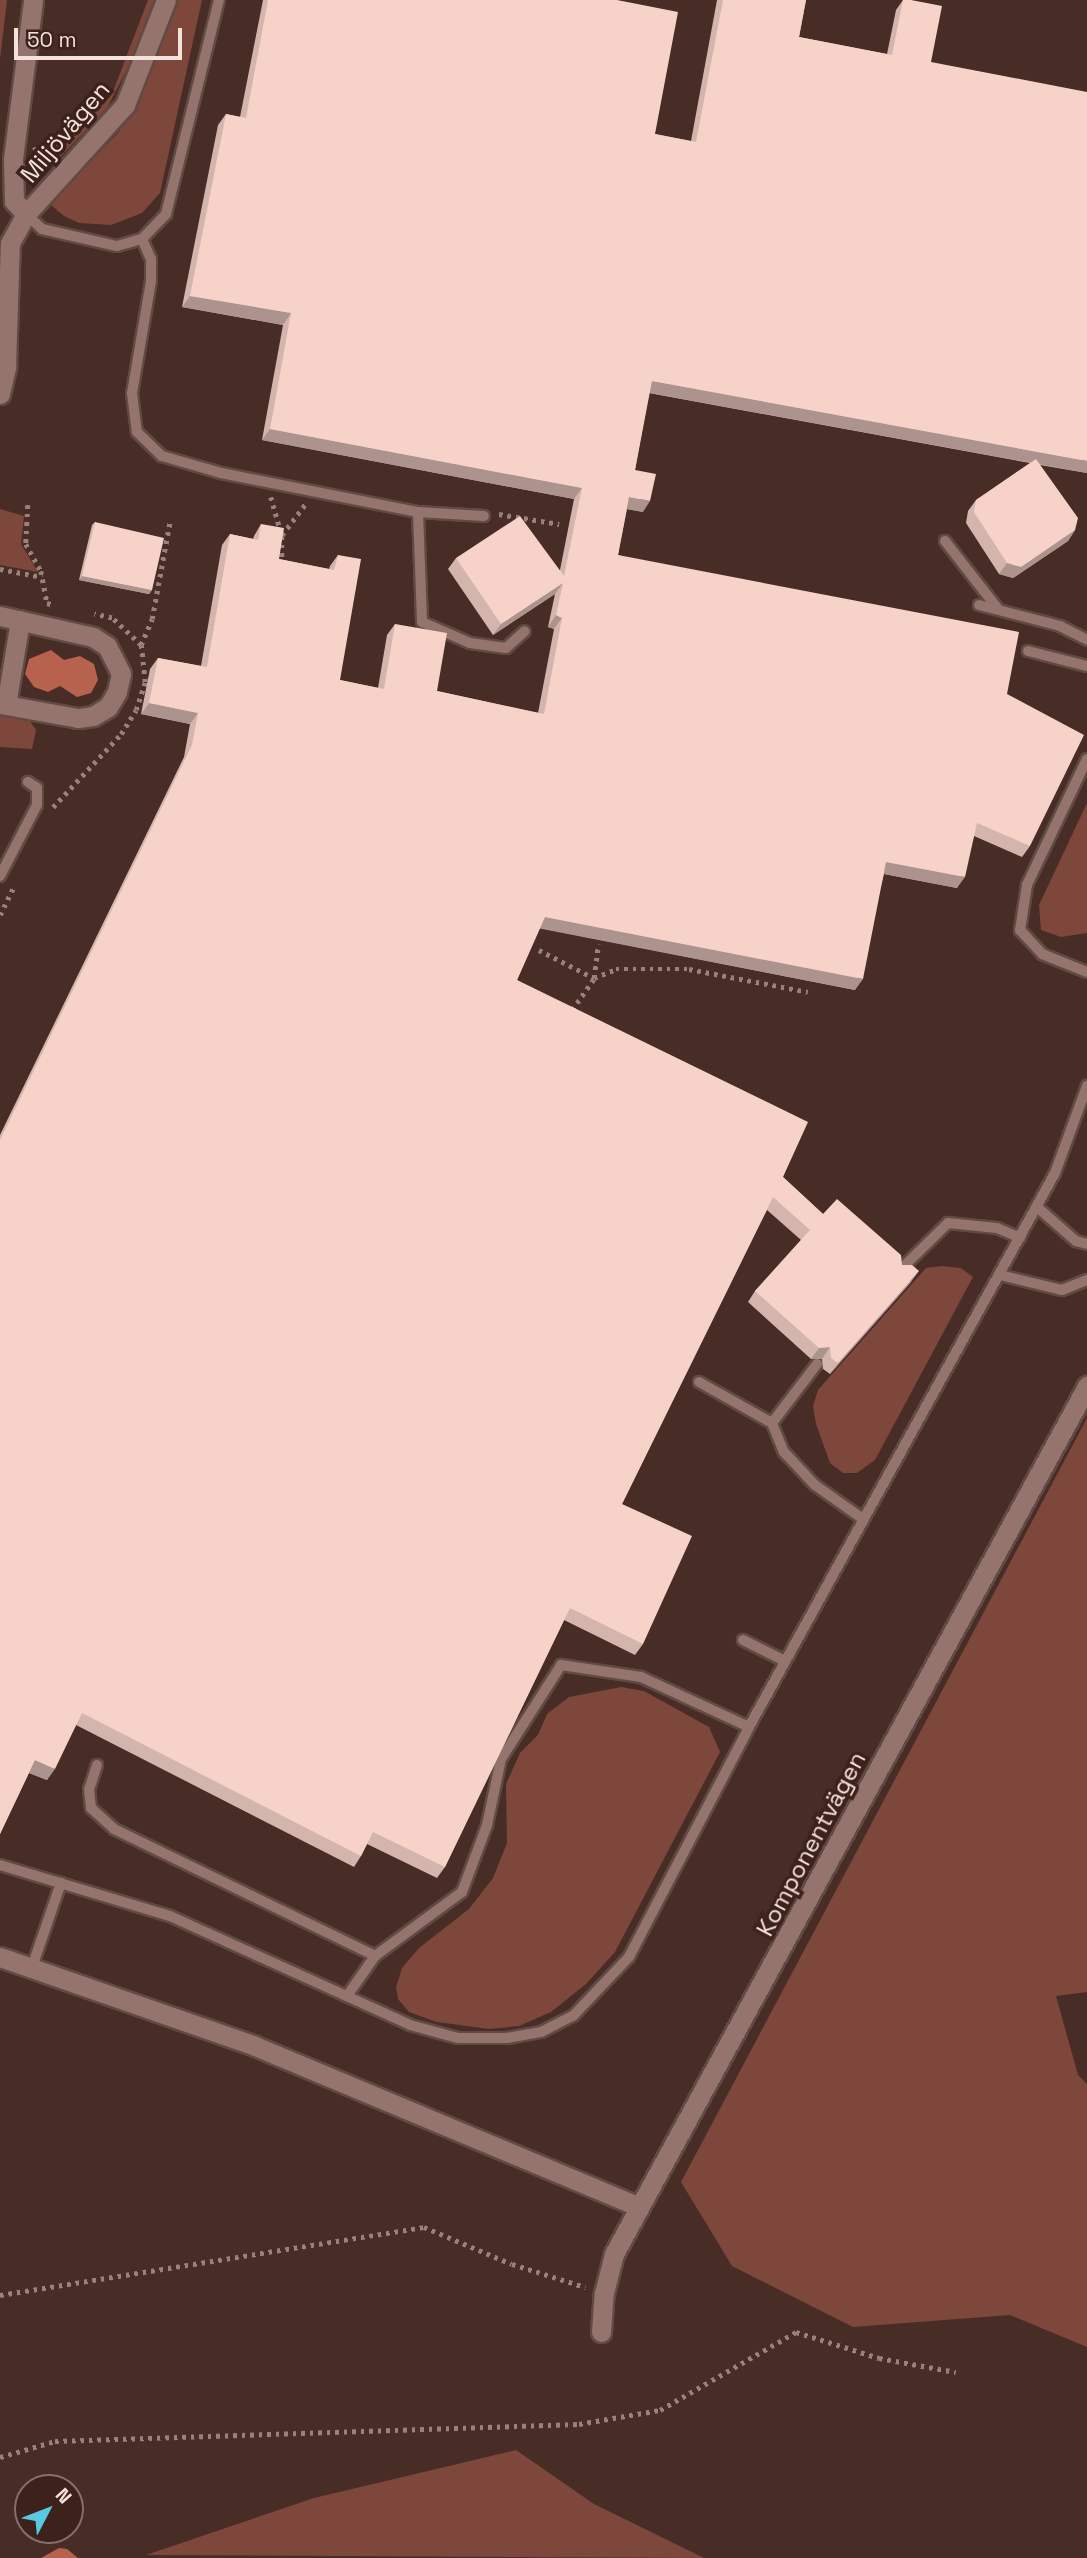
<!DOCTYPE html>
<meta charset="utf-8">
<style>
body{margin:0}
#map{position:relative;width:1087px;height:2558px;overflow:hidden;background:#482c26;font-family:"Space Grotesk",sans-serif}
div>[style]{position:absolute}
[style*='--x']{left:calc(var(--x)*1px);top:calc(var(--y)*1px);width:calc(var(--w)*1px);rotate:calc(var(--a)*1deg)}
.green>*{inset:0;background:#7e473b}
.water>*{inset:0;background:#b7624e}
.path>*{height:4.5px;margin-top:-2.25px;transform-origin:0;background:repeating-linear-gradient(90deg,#99827c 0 3.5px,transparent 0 8.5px)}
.roads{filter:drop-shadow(2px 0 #614a44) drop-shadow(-2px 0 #614a44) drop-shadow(0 2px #614a44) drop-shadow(0 -2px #614a44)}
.lane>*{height:10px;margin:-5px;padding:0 5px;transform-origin:5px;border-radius:5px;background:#94746c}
.street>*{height:19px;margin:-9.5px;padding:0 9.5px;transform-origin:9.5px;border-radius:9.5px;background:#94746c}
.wall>*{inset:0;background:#d4b5ad}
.shaded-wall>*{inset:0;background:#ac938d}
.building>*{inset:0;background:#f6d2c9}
span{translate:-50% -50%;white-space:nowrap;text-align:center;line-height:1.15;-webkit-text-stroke:7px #3d221c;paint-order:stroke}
.street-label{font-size:24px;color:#f4e2dd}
.north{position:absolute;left:14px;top:2474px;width:70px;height:70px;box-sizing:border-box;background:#3d221c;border:2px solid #866f69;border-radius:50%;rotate:48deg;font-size:19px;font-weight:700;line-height:28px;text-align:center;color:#f4e2dd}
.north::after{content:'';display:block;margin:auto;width:24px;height:32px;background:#57c9e2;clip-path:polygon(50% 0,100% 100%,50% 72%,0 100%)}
.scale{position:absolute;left:14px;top:28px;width:168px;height:32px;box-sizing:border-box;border:4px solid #f4e2dd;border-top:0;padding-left:9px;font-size:21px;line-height:24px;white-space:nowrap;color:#f4e2dd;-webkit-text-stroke:5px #3d221c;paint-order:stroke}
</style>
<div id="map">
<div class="green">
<div style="clip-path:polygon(0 0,7px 0,0 59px)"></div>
<div style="clip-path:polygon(148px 0,154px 0,138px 48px,107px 108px,46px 172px,34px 176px,29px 172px,32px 157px,79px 128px,114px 89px)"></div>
<div style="clip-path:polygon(176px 0,202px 0,160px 193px,142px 213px,111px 225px,79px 223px,64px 216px,52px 206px,52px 201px,118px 133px,141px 96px)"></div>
<div style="clip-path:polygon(0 509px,24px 516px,21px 544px,38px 572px,0 565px)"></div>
<div style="clip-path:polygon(0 715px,30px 721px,36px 730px,32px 749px,0 747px)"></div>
<div style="clip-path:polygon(1087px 803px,1087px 933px,1061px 937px,1041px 930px,1039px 905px)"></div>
<div style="clip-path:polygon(942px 1266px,961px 1268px,973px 1277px,875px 1460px,857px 1473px,843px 1473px,830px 1463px,816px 1424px,813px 1406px,818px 1390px,926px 1268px)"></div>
<div style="clip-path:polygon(1087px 1418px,1087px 1992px,1056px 1996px,1078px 2075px,1087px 2084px,1087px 2347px,1010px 2315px,853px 2327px,732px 2266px,681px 2182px)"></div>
<div style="clip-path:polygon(621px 1687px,644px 1691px,709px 1727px,720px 1752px,615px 1952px,586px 1984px,551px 2012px,519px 2026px,489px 2029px,437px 2022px,409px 2012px,398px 1999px,396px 1987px,402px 1968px,419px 1948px,469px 1909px,493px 1878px,507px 1843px,506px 1784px,520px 1753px,538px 1735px,547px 1714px,569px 1697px)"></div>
<div style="clip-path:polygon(516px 2450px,594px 2504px,704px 2558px,146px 2555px,314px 2498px)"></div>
</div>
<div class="water">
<div style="clip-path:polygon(51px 650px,64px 660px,80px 656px,94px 664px,98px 680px,91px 693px,77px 697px,60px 686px,48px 692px,34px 687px,25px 674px,29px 659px)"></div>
<div style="clip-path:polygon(59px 2548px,67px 2549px,78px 2558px,41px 2558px)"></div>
</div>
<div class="path">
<div style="--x:33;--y:150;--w:25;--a:-23"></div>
<div style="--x:56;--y:140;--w:33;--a:-39"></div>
<div style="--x:271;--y:497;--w:41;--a:74.2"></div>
<div style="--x:282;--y:536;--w:28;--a:90"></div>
<div style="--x:28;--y:505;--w:39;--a:93"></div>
<div style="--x:26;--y:544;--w:31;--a:61"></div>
<div style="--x:41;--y:571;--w:33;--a:79"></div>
<div style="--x:47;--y:603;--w:4;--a:14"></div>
<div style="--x:499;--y:514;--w:61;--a:9.5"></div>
<div style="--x:282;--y:535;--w:40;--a:-53"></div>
<div style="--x:0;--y:569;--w:43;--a:10.8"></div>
<div style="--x:141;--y:645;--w:28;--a:-67"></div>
<div style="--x:152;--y:619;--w:100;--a:-79.6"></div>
<div style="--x:53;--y:807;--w:100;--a:-47"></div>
<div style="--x:121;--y:734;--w:28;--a:-58"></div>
<div style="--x:136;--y:710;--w:29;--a:-72"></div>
<div style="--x:145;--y:682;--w:37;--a:-96"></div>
<div style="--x:141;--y:645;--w:40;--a:-137"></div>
<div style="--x:112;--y:618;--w:18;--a:-167"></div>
<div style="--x:0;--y:915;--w:34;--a:-64"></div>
<div style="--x:539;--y:950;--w:62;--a:27"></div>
<div style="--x:594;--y:978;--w:24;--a:-22"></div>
<div style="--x:616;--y:969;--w:73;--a:0"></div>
<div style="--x:689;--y:969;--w:121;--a:10.9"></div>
<div style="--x:572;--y:1010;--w:39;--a:-55"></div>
<div style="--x:594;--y:978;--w:34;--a:-83"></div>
<div style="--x:0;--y:2295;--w:429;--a:-9.1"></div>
<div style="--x:424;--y:2227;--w:95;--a:22.8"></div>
<div style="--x:512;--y:2264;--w:77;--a:17.5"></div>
<div style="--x:0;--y:2457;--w:57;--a:-16.2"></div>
<div style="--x:55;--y:2441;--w:524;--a:-1.86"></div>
<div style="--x:579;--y:2424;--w:82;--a:-9.8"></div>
<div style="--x:660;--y:2410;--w:157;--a:-29.8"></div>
<div style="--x:796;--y:2332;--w:87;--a:17.4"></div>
<div style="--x:879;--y:2358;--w:78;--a:10.3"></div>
</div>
<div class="roads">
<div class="lane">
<div style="--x:26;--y:214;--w:22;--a:43"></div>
<div style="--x:42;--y:229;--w:77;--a:12.8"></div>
<div style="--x:117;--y:246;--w:26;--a:-16"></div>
<div style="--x:142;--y:239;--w:35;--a:-46"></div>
<div style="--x:166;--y:214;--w:220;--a:-76.1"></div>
<div style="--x:142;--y:239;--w:22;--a:66"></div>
<div style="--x:151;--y:259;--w:22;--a:90"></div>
<div style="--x:151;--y:281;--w:114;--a:99.6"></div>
<div style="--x:132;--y:393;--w:39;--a:83"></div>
<div style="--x:137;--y:432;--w:35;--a:44"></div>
<div style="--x:162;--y:456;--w:61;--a:16.1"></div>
<div style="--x:221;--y:473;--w:201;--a:11.2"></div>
<div style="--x:418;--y:512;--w:66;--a:3.5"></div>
<div style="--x:418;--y:512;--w:110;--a:87.9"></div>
<div style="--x:422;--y:622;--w:52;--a:23.6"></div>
<div style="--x:470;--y:643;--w:36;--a:8"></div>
<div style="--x:506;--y:648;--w:25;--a:-42"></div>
<div style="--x:945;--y:541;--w:86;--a:52.1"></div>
<div style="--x:979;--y:605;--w:84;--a:14.5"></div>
<div style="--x:1060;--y:626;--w:30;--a:27"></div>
<div style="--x:1028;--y:651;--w:61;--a:14.3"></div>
<div style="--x:1087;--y:759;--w:140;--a:115.5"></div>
<div style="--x:1027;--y:885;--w:46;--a:98.8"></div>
<div style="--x:1020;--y:930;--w:33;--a:47"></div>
<div style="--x:1042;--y:954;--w:48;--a:21.8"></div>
<div style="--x:0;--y:876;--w:80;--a:-62.5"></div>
<div style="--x:37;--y:805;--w:17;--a:-90"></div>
<div style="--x:37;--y:788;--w:11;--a:-146"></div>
<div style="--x:1037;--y:1207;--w:52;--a:41.1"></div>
<div style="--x:1076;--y:1241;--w:11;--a:15"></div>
<div style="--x:899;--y:1271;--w:69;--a:-44.4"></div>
<div style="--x:948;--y:1223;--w:49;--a:5.8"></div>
<div style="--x:997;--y:1228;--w:25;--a:23"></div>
<div style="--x:1000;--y:1275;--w:64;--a:13.6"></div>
<div style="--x:1062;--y:1290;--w:27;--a:-22"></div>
<div style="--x:817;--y:1364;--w:74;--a:127.3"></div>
<div style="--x:772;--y:1423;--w:31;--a:68"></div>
<div style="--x:784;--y:1452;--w:45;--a:46.8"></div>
<div style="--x:815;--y:1485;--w:59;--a:35.3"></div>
<div style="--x:699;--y:1382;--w:84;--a:29.3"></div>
<div style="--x:743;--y:1640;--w:47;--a:26.6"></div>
<div style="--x:97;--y:1765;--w:25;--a:108"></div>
<div style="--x:89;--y:1789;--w:19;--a:84"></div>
<div style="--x:91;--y:1808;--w:31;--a:42"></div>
<div style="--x:114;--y:1829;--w:290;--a:25.9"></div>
<div style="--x:0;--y:1865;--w:177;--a:16.7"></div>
<div style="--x:170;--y:1916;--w:264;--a:24.4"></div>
<div style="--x:410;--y:2025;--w:50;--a:15.2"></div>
<div style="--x:458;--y:2038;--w:49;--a:0"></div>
<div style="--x:507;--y:2038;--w:35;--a:-10"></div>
<div style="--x:541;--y:2032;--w:36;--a:-27"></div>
<div style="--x:573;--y:2016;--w:81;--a:-46.5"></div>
<div style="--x:629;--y:1957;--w:259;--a:-62.4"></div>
<div style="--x:749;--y:1727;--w:633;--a:-61.09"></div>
<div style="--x:1055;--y:1173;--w:93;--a:-69.8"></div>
<div style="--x:32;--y:1967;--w:89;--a:-71"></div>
<div style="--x:347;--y:1996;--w:49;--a:-55"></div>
<div style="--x:375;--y:1956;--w:108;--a:-36.3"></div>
<div style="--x:462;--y:1892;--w:72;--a:-69.5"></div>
<div style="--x:487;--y:1825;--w:67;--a:-78"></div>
<div style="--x:501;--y:1759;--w:112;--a:-57.4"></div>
<div style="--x:561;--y:1665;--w:81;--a:8.5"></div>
<div style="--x:641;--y:1677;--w:119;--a:24.8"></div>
</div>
<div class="street">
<div style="--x:26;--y:214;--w:147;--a:-47.8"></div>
<div style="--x:125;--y:105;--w:113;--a:-68.7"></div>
<div style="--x:0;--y:394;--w:28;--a:-77"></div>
<div style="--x:6;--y:367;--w:124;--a:-88.2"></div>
<div style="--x:10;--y:243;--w:33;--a:-61"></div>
<div style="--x:26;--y:214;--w:18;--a:-133"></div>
<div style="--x:14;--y:201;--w:42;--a:-91.4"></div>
<div style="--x:13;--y:159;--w:160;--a:-82.8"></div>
<div style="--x:0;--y:616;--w:95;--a:12.7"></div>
<div style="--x:93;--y:637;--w:17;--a:33"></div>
<div style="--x:107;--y:646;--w:31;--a:63"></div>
<div style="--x:121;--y:674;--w:18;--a:103"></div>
<div style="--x:117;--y:692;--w:17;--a:121"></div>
<div style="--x:108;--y:707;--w:17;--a:149"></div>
<div style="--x:93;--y:716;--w:15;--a:172"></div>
<div style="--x:78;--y:718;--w:79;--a:-169.8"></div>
<div style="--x:6;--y:705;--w:86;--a:-80.6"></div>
<div style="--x:0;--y:1957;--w:270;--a:19.2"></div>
<div style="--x:255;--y:2046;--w:417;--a:22.7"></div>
<div style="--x:601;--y:2332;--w:39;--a:-86"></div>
<div style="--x:604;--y:2293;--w:40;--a:-75.6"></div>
<div style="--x:614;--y:2254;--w:989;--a:-61.41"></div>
</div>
</div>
<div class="wall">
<div style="clip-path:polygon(263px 0,617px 0,655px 134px,691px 141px,717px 0,806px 0,799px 37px,887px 54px,896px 10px,903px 0,911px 0,931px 62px,1087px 473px,1040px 465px,1075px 530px,1068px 541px,1013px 578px,999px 574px,966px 523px,968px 511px,976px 500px,1030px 463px,649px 393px,635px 470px,643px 512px,627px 509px,618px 555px,1007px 694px,1030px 846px,1022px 857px,974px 836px,957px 888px,884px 874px,855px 990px,540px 928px,517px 980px,783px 1177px,823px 1214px,902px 1265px,911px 1282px,830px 1374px,823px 1369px,822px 1359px,811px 1359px,748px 1302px,755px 1291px,801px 1240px,767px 1210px,622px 1504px,643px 1644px,635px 1655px,564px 1620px,445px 1867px,437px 1878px,367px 1844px,361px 1856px,354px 1867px,76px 1725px,47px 1780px,29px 1773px,0 1834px,0 1135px,184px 757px,190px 724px,141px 714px,150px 669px,158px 658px,201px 666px,222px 545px,230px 534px,253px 539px,254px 536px,261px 524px,279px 559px,329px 569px,330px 566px,338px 555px,340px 680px,378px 688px,387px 635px,395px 624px,437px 691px,538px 713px,554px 629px,548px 627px,555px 594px,493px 635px,448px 569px,456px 558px,560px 570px,574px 499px,262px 440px,283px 325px,182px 307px,218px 125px,226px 114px,240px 117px)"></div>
<div style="clip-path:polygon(95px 522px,152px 590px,149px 594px,79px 580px,92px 525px)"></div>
</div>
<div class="shaded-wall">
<div style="clip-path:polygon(190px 296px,291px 313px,283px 325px,182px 307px)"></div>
<div style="clip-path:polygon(652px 381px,1087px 461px,1087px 473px,644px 392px)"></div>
<div style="clip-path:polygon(270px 429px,582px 488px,574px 499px,262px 440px)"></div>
<div style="clip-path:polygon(629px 497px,650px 501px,643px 512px,621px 508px)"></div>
<div style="clip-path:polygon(1075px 530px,1068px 541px,1013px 578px,999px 574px,1007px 563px)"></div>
<div style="clip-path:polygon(82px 576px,152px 590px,149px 594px,79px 580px)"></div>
<div style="clip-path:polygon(563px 583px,555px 594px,493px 635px,501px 624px)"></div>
<div style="clip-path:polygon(556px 615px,562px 618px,554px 629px,548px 627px)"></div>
<div style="clip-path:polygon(149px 703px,198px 713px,190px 724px,141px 714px)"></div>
<div style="clip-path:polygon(886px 862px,965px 877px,957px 888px,879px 873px)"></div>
<div style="clip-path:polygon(545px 917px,863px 979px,855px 990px,537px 928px)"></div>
<div style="clip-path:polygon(919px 1271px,911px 1282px,830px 1374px,838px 1363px)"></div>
<div style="clip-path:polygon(830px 1347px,822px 1359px,811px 1359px,819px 1348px)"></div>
<div style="clip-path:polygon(35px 1760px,55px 1769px,47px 1780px,27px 1772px)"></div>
</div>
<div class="building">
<div style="clip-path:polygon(268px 0,617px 0,678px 12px,655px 134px,696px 142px,723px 0,806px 0,799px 37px,892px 55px,903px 0,911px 0,942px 6px,931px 62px,1087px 92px,1087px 461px,652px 381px,635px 470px,656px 474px,650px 501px,629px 497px,618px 555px,1019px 632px,1007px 694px,1084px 735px,1030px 846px,977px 823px,965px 877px,886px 862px,863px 979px,545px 917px,517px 980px,808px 1122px,783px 1177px,823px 1214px,837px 1199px,901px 1255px,902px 1265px,912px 1265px,919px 1271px,838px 1363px,831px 1358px,830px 1347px,819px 1348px,755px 1291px,810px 1230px,773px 1197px,622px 1504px,692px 1536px,643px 1644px,570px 1608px,445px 1867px,373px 1832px,361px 1856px,82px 1713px,55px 1769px,35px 1760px,0 1834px,0 1140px,192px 745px,198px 713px,149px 703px,158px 658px,207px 667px,230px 534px,258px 540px,261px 524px,284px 528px,279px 559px,334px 570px,338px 555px,361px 559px,340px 680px,384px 689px,395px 624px,447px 633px,437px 691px,544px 714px,562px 618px,556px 615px,563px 583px,501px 624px,456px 558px,520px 516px,564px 576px,582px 488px,270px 429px,291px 313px,190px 296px,226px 114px,246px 118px)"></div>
<div style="clip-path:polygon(1036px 459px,1078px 518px,1075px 530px,1021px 567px,1007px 563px,974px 512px,976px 500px)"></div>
<div style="clip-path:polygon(95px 522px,164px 538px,152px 590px,82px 576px)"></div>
</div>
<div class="street-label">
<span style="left:65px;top:132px;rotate:-50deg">Miljövägen</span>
<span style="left:811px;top:1844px;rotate:-62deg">Komponentvägen</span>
</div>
<div class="north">N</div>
<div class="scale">50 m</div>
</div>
